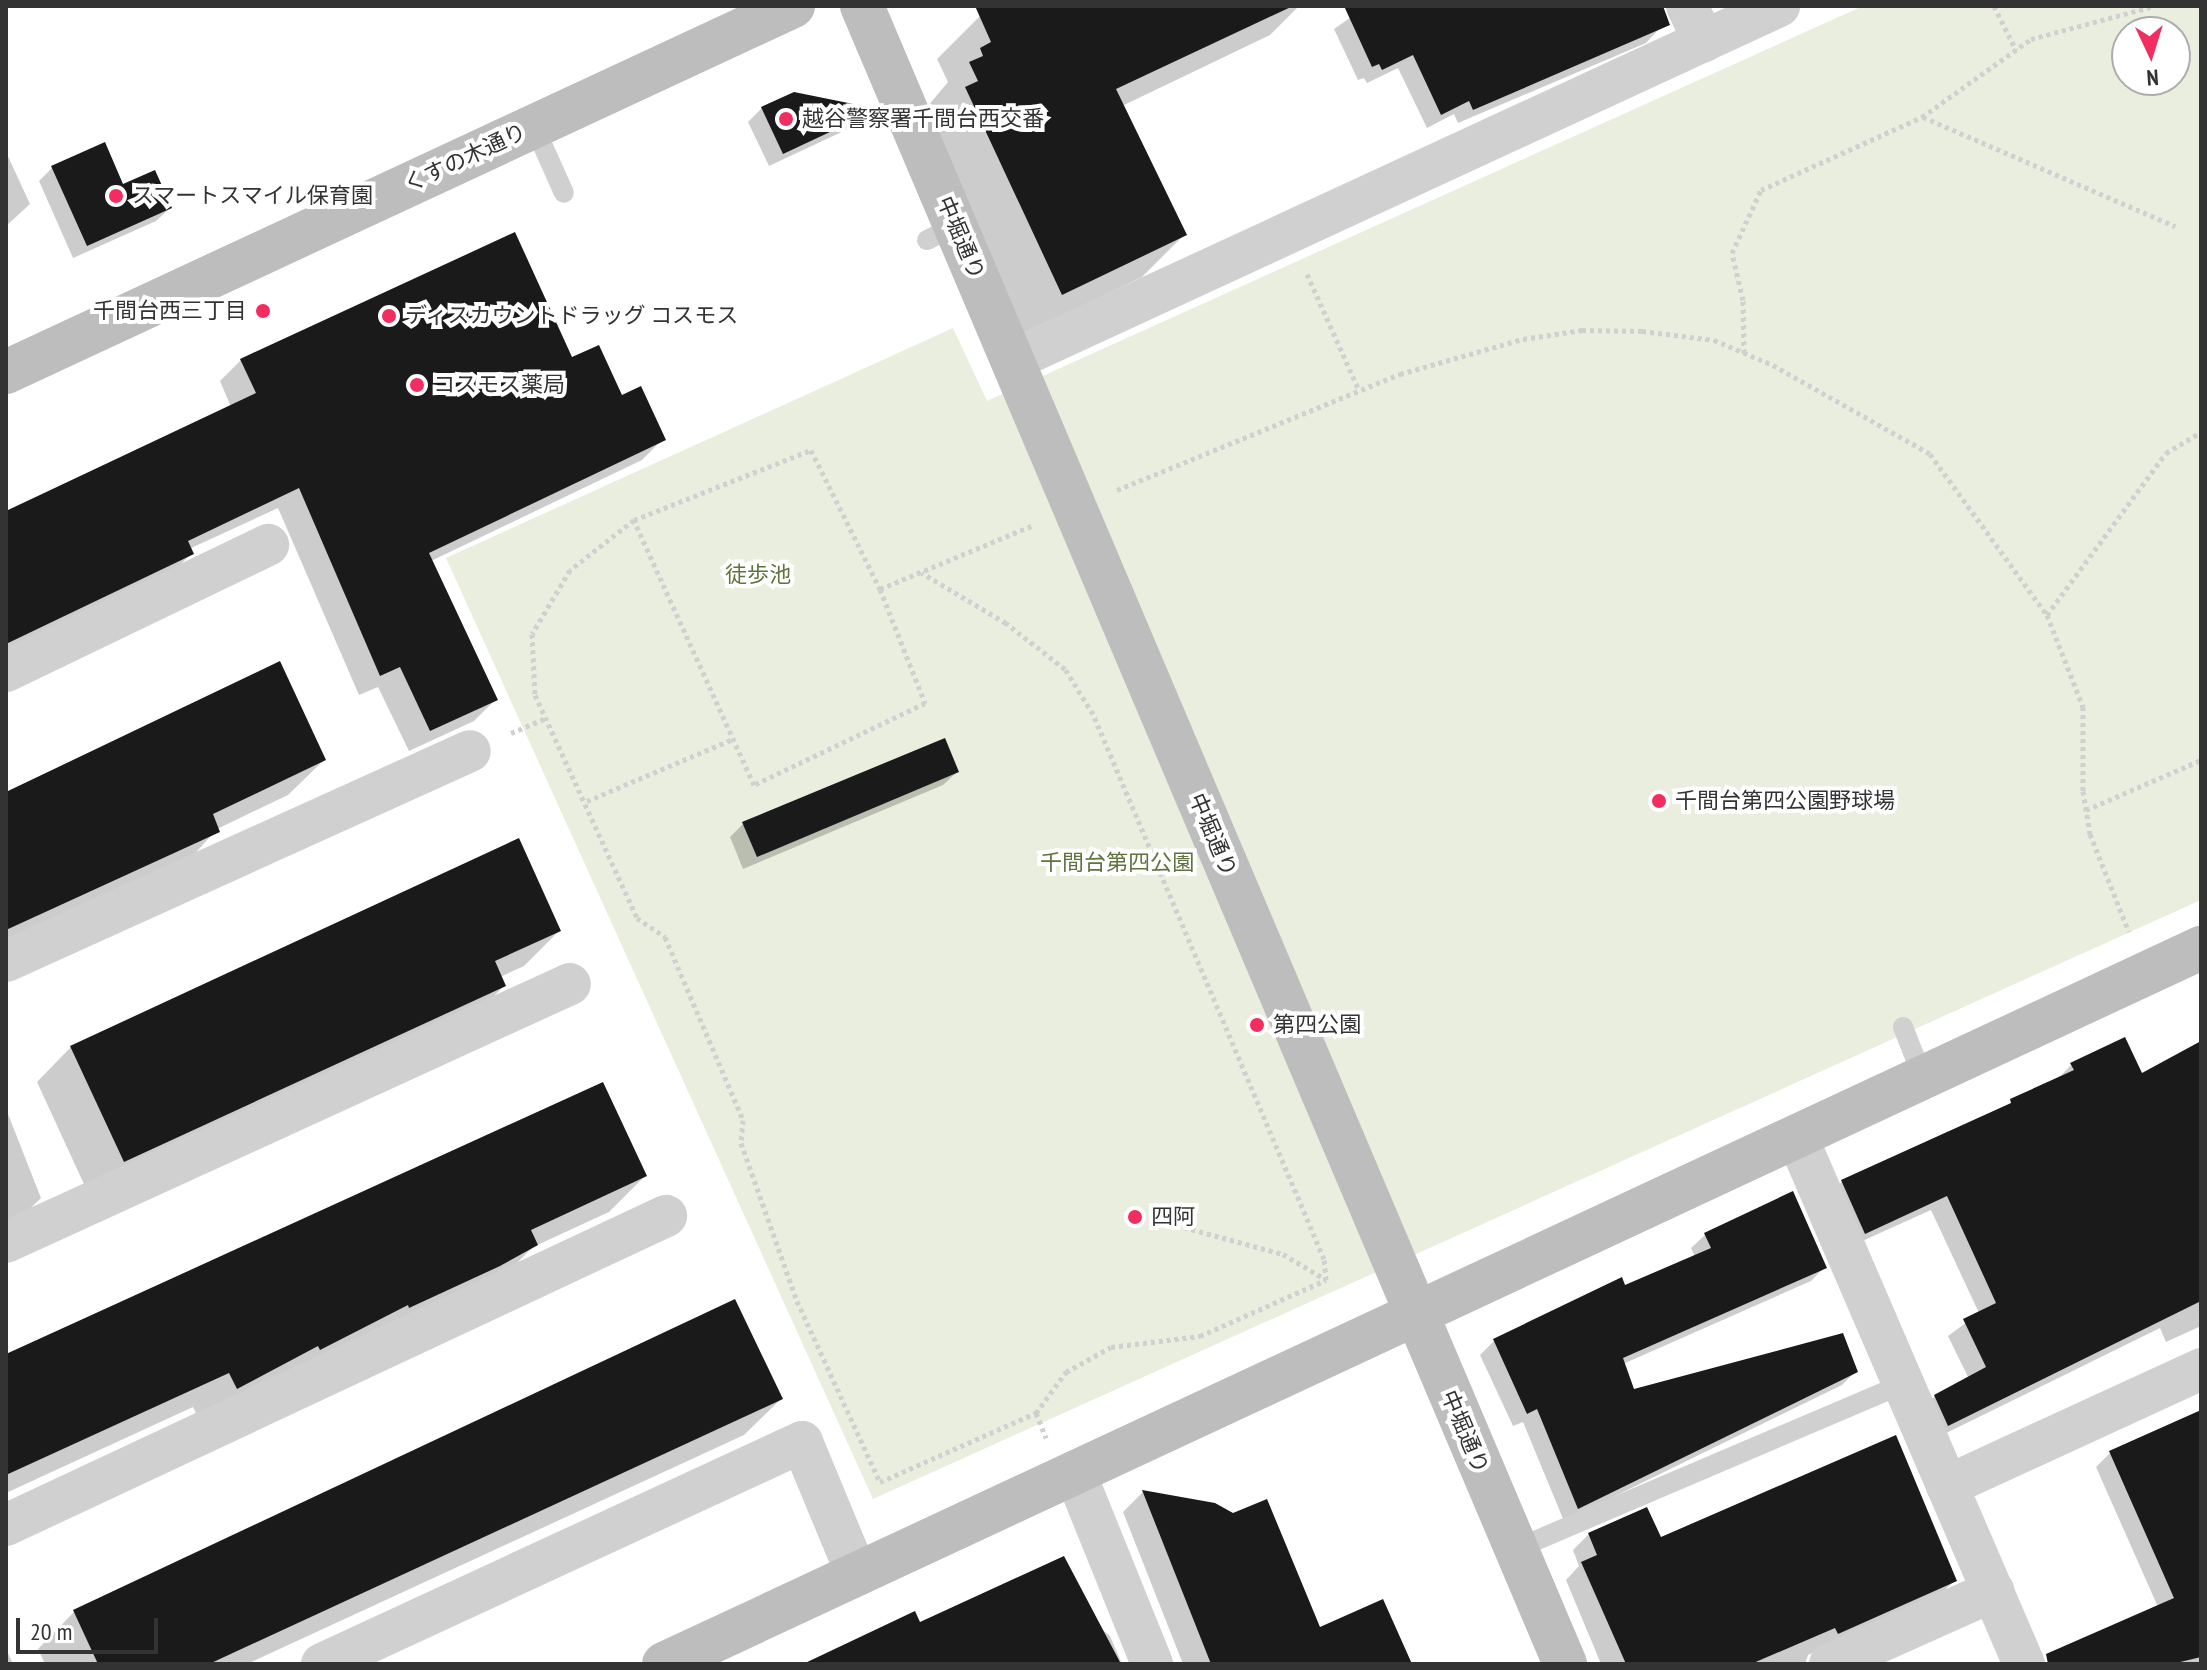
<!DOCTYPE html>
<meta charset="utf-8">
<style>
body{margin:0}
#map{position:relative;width:2207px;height:1670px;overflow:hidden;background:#fff;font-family:"PT Sans Narrow","Noto Sans JP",sans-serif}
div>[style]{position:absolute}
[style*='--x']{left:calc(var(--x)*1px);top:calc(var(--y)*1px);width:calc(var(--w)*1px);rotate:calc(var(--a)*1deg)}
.green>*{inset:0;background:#e9eede}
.shadow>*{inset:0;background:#0003}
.building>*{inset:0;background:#1a1a1a}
.path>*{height:5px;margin-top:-2.5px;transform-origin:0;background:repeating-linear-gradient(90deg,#d0d0d0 0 4px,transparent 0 8px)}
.lane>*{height:20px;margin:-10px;padding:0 10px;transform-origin:10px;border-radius:10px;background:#d0d0d0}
.street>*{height:42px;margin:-21px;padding:0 21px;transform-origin:21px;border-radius:21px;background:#d0d0d0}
.secondary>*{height:44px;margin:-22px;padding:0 22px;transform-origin:22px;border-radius:22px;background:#bdbdbd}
.dots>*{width:22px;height:22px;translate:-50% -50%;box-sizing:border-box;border:4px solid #fff;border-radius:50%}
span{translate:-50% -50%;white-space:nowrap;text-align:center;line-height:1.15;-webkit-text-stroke:8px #fff;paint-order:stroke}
.poi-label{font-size:22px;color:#333}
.left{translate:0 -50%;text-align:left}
.right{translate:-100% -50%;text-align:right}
.street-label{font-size:22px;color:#333}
.park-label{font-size:22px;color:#5f733c}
.frame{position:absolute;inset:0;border:8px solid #333;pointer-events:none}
.north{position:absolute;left:2111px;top:16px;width:80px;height:80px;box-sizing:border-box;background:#fff;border:2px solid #adadad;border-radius:50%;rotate:176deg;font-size:22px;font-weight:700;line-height:32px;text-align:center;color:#333}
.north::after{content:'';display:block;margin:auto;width:28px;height:36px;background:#f12e5f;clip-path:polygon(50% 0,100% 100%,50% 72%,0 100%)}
.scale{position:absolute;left:16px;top:1618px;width:142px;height:36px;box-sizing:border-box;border:4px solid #333;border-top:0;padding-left:10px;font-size:24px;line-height:28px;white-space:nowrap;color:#333;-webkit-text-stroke:6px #fff;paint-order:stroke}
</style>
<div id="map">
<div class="green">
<div style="clip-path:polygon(evenodd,1863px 6px,2201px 6px,2201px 900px,873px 1499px,446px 558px,953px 328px,987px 401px,1863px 6px,2127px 32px,2175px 32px,2175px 80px,2127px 80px,2127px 32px)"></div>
</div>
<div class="shadow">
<div style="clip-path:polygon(1000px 6px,1299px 6px,1270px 35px,1122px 106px,1185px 234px,1142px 277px,1019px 336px,927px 107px,948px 82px,937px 59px,980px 16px)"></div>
<div style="clip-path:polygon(1367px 6px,1662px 6px,1660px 28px,1646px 43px,1458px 123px,1454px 114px,1427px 128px,1398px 68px,1367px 83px,1364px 78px,1358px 80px,1334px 29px)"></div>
<div style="clip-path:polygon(762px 108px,875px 110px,863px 122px,769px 166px,748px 122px)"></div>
<div style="clip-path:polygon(6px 152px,30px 204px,6px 226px)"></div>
<div style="clip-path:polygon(52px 168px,122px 187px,170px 208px,156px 221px,73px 258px,39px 181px)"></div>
<div style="clip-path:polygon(571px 359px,663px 439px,642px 460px,431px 561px,496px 699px,474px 721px,409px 751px,378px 687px,359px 695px,278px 508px,189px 549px,191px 554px,170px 575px,6px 656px,6px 511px,231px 407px,220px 381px,241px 360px)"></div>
<div style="clip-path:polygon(279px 664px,324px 760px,288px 795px,217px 829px,182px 868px,6px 949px,6px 792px)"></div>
<div style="clip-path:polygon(957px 772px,943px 785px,743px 869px,730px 837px,743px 824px)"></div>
<div style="clip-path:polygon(559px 931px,524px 966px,500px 977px,504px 986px,469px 1021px,89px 1195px,37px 1082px,71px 1047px)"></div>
<div style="clip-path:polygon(2201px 1041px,2201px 1326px,2166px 1342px,2160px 1328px,1932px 1440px,1920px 1412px,1935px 1396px,1969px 1379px,1948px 1336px,1979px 1313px,1931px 1210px,1849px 1247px,1827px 1196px,1843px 1181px,2002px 1110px,2056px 1081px,2071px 1065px,2141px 1076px)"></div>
<div style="clip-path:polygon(6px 1109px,41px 1198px,6px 1233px)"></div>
<div style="clip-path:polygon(645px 1176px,609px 1212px,533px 1247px,500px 1280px,201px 1424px,193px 1407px,6px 1493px,6px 1357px)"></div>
<div style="clip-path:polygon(1792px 1194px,1825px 1267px,1811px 1281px,1623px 1364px,1632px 1392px,1856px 1371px,1842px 1385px,1564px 1521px,1523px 1422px,1513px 1426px,1480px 1355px,1494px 1341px,1695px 1257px,1691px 1248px,1705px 1235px)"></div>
<div style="clip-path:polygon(781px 1399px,744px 1435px,247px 1664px,45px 1664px,38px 1649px,74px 1612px)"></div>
<div style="clip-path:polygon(2201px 1412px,2201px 1664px,2056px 1664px,2158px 1607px,2096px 1467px,2110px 1453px)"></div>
<div style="clip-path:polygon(1143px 1492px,1321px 1636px,1410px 1664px,1183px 1664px,1123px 1512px)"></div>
<div style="clip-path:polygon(1589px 1534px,1660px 1540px,1954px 1581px,1938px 1597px,1808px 1655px,1805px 1664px,1601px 1664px,1566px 1580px,1579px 1566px,1573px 1550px)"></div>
<div style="clip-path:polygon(1093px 1622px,1110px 1636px,1122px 1664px,840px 1664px,919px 1624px)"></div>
<div style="clip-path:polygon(6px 1649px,13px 1664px,6px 1664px)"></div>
</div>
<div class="building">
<div style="clip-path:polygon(975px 6px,1293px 6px,1116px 89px,1187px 235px,1062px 295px,965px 87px,978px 81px,969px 62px,983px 56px,980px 48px,991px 42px)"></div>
<div style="clip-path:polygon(1344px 6px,1663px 6px,1670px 25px,1473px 110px,1469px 101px,1441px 115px,1413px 55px,1382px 70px,1379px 64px,1372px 67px)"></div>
<div style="clip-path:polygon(794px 92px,878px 109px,879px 109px,783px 154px,761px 107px)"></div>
<div style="clip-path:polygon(105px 142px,123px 184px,155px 170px,172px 208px,87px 246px,51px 166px)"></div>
<div style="clip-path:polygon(515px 232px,572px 357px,599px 345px,622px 395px,641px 386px,666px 440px,429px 553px,498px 700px,430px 731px,400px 667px,380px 676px,299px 488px,188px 541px,194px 554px,6px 644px,6px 511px,256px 393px,240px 359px)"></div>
<div style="clip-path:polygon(280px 661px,326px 760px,213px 814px,220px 832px,6px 930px,6px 792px)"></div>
<div style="clip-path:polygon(945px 738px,959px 772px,757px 857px,742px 822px)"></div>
<div style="clip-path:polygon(519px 838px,561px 931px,495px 961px,506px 986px,124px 1162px,70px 1046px)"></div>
<div style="clip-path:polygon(2125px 1037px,2142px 1073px,2201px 1041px,2201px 1301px,1948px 1426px,1934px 1395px,1986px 1367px,1963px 1319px,1996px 1303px,1947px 1196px,1865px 1234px,1841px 1180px,2011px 1103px,2010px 1099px,2074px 1070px,2070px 1063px)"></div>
<div style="clip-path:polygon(603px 1082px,647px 1176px,531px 1230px,538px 1245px,500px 1266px,409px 1308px,408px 1305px,320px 1350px,318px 1346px,237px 1389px,229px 1373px,6px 1475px,6px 1354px)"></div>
<div style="clip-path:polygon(1793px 1191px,1827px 1268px,1623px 1358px,1634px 1389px,1843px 1333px,1858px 1372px,1578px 1509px,1537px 1409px,1527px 1414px,1493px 1339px,1622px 1277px,1625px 1285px,1711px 1248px,1704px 1233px)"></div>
<div style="clip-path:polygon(735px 1299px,783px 1399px,209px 1664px,98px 1664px,73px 1610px)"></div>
<div style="clip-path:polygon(2201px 1410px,2201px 1657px,2172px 1664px,2048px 1664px,2046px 1654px,2174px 1598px,2109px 1451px)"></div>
<div style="clip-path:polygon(1896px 1435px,1957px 1581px,1838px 1634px,1835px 1628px,1751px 1664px,1626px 1664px,1581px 1562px,1597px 1555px,1588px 1533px,1647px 1507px,1661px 1537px)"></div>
<div style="clip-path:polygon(1142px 1490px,1215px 1503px,1233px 1513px,1267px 1499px,1320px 1627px,1383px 1599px,1412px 1664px,1211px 1664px)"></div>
<div style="clip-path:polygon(1064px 1556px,1121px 1664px,803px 1664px,915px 1611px,920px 1622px)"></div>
</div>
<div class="path">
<div style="--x:1994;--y:6;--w:49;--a:63.4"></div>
<div style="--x:1923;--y:117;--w:275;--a:23.4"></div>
<div style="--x:1307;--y:274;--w:127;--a:65.9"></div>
<div style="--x:1744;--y:353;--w:53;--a:-91.1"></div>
<div style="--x:1743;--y:300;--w:48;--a:-103.2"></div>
<div style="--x:1732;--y:253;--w:69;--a:-65.3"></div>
<div style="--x:1761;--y:190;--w:177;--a:-24.4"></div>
<div style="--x:1922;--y:117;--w:134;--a:-35.6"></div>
<div style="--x:2031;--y:39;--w:127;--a:-15"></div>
<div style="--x:1117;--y:490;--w:306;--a:-22.3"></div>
<div style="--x:1400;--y:374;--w:128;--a:-15.9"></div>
<div style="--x:1523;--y:339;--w:60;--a:-8.7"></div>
<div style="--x:1582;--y:330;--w:60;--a:1"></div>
<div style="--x:1642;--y:331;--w:73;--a:7.1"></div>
<div style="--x:1714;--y:340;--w:64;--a:23"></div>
<div style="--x:1773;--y:365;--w:180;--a:29.5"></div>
<div style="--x:1930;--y:454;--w:199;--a:54"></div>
<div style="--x:2047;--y:615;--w:99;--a:68.6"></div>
<div style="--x:2083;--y:707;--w:84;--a:90"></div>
<div style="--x:2083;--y:791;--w:44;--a:80.8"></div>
<div style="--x:2090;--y:834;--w:105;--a:68.3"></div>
<div style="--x:634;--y:520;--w:81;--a:142"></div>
<div style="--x:570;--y:570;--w:74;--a:120.7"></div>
<div style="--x:532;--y:634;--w:61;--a:87.2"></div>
<div style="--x:535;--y:695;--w:245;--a:65.4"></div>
<div style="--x:637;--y:918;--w:34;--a:34"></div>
<div style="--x:665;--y:937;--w:199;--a:66.9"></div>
<div style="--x:743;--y:1120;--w:23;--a:95"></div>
<div style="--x:741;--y:1143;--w:168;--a:70.5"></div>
<div style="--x:797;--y:1301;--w:199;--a:65.4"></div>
<div style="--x:880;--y:1482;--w:171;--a:-23.9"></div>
<div style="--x:1036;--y:1413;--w:51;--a:-53.8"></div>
<div style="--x:1066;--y:1372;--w:51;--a:-29.1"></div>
<div style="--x:1111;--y:1347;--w:90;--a:-7"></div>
<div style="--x:1200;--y:1336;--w:138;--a:-24"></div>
<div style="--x:1326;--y:1280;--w:21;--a:-95"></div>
<div style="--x:1324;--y:1259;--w:592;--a:-112.97"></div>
<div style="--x:1093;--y:714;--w:53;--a:-121.9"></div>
<div style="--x:1065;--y:669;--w:75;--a:-142.1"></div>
<div style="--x:1006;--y:623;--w:98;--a:-149.2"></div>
<div style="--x:880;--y:589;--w:123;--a:68.5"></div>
<div style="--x:925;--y:703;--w:190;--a:154.4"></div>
<div style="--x:754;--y:785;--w:291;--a:-114.4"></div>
<div style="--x:634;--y:520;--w:190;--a:-21.6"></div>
<div style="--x:811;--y:450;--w:155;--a:63.6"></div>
<div style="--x:880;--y:589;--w:167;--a:-22.6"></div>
<div style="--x:2047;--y:615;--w:201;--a:-53.7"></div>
<div style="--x:2166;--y:453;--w:41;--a:-31"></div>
<div style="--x:511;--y:733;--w:38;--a:-23"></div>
<div style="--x:587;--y:801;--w:159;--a:-23"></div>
<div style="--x:2086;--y:810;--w:125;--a:-23.5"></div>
<div style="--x:1176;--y:1225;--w:111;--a:15.2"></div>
<div style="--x:1283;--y:1254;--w:49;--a:30.8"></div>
<div style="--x:1036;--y:1413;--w:27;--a:68"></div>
</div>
<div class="lane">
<div style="--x:534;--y:126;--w:73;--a:65.9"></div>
<div style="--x:927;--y:240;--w:32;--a:-26"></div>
<div style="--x:1903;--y:1027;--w:55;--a:68.6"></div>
<div style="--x:1516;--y:1549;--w:421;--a:-23.1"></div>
</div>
<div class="street">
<div style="--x:1687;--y:6;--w:39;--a:64"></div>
<div style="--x:1013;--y:360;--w:844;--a:-24.8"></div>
<div style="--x:6;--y:671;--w:291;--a:-25.7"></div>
<div style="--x:6;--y:961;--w:509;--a:-24.35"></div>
<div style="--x:1797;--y:1137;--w:574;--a:66.7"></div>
<div style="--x:6;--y:1242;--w:620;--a:-24.58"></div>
<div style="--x:1075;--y:1473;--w:206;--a:68"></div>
<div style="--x:1947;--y:1486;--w:280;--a:-24.7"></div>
<div style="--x:6;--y:1525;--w:729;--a:-25.09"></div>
<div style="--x:322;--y:1664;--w:529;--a:-24.82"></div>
<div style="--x:802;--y:1442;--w:144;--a:67.5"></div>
<div style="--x:1830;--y:1664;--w:179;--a:-24.1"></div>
</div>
<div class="secondary">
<div style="--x:862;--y:6;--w:1801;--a:67.02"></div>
<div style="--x:6;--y:372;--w:868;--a:-24.94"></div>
<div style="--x:664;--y:1664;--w:1696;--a:-24.98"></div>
</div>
<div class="dots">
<div style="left:786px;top:119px;background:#f12e5f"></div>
<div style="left:116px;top:196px;background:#f12e5f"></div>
<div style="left:263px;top:311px;background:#f12e5f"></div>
<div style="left:389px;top:316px;background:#f12e5f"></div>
<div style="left:417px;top:385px;background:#f12e5f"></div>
<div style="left:1659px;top:801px;background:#f12e5f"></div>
<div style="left:1257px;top:1025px;background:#f12e5f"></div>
<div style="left:1135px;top:1217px;background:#f12e5f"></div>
</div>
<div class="poi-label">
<span class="left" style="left:802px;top:119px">越谷警察署千間台西交番</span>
<span class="left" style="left:132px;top:196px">スマートスマイル保育園</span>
<span class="right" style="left:247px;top:311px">千間台西三丁目</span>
<span class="left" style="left:405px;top:316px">ディスカウントドラッグ コスモス</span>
<span class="left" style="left:433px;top:385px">コスモス薬局</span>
<span class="left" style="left:1675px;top:801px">千間台第四公園野球場</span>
<span class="left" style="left:1273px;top:1025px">第四公園</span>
<span class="left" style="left:1151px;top:1217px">四阿</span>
</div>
<div class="street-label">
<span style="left:465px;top:158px;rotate:-25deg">くすの木通り</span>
<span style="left:961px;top:238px;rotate:67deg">中堀通り</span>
<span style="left:1213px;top:835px;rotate:67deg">中堀通り</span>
<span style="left:1465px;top:1432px;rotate:67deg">中堀通り</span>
</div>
<div class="park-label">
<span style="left:758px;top:575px">徒歩池</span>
<span style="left:1117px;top:863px">千間台第四公園</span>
</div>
<div class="frame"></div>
<div class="north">N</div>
<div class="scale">20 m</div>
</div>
